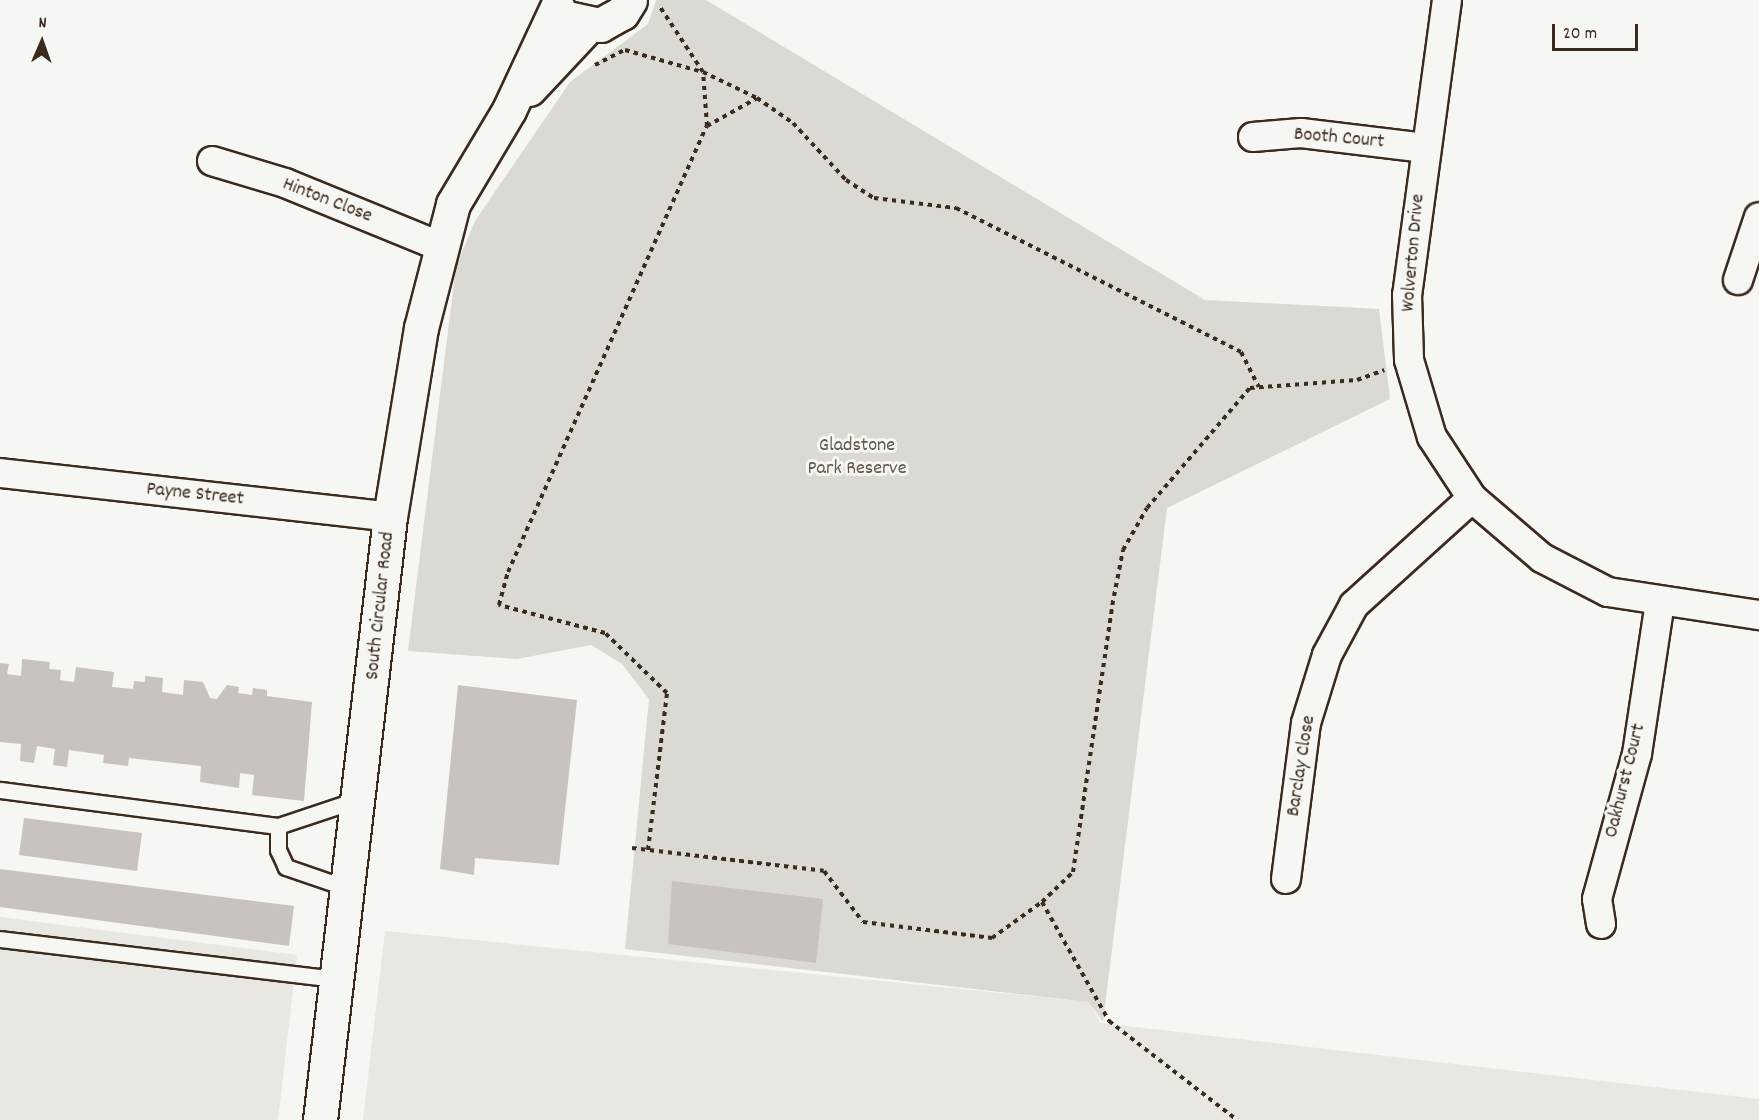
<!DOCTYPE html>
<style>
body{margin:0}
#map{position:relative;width:1759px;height:1120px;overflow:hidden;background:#f6f6f2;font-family:Dekko,sans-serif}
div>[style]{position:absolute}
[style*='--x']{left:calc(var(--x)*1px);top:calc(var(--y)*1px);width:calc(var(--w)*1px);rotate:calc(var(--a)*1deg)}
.built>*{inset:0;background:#e8e7e2}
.green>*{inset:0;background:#dad9d3}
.building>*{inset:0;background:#c8c3be}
.path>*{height:4px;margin-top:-2px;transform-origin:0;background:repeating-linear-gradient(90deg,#3b2a1e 0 4.5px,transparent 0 9px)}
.roads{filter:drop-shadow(2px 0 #3b2a1e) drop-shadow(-2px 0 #3b2a1e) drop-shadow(0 2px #3b2a1e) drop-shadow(0 -2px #3b2a1e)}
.service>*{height:15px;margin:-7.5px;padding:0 7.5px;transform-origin:7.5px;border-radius:7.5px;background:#f6f6f2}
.minor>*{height:28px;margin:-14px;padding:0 14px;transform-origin:14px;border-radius:14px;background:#f6f6f2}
.tertiary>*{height:33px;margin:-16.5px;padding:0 16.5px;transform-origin:16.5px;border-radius:16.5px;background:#f6f6f2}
span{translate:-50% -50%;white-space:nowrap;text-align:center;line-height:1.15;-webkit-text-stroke:6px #f6f6f2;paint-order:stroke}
.street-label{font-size:20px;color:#3b2a1e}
.park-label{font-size:20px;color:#63564b}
.north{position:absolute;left:12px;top:12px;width:60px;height:60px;-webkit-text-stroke:4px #f6f6f2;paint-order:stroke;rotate:2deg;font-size:16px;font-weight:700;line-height:24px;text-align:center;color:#3b2a1e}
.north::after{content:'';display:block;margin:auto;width:21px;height:27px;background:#3b2a1e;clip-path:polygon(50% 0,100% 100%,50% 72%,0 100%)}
.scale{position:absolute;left:1552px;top:24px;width:86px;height:27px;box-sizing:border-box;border:3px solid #3b2a1e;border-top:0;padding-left:8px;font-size:18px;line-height:21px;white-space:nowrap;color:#3b2a1e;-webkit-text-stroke:4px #f6f6f2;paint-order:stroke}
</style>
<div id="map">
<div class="built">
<div style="clip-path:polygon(0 917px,297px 955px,278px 1120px,0 1120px)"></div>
<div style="clip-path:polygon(385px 931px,1090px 1002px,1100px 1023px,1759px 1099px,1759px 1120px,363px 1120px)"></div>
</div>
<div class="green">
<div style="clip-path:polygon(656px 0,706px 0,1205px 300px,1379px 309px,1390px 399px,1167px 508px,1103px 1022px,1089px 1002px,625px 949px,649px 699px,622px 664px,591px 645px,517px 659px,408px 651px,456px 267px,475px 221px,570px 82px,648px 24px)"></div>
</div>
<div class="building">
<div style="clip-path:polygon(22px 659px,50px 662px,49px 669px,61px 670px,60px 680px,74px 682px,76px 667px,114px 672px,112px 687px,133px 689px,134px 681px,145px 682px,145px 676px,163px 678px,162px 692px,183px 695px,184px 680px,203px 682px,210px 698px,217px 699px,227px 685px,239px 687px,238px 693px,252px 695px,253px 688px,267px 690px,267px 696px,312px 702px,304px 801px,252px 795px,254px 775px,240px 773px,239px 788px,200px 782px,201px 766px,129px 758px,128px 766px,103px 763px,104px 755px,69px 750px,67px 767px,53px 765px,55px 749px,37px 746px,34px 763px,20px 761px,21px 744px,0 742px,0 663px,9px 664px,7px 674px,21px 676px)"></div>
<div style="clip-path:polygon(458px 685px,577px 700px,559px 865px,475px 858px,474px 875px,440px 869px)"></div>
<div style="clip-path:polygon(24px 818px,142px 833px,137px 871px,19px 855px)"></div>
<div style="clip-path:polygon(0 869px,294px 906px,289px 946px,0 907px)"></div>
<div style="clip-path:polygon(672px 881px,823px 899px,816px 963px,668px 944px)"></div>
</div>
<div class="path">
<div style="--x:595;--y:65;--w:34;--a:-27"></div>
<div style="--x:625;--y:50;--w:81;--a:15.8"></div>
<div style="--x:703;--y:72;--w:60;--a:25.7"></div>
<div style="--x:757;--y:98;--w:44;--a:34.8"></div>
<div style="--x:793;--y:123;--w:78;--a:47.1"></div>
<div style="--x:846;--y:180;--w:33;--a:33"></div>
<div style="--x:874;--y:198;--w:83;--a:7"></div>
<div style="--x:956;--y:208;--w:319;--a:26.8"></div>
<div style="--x:1241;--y:352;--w:39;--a:63"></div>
<div style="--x:707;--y:126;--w:57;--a:-29.2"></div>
<div style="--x:632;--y:848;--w:193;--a:6.8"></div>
<div style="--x:824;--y:871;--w:64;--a:52.6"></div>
<div style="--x:863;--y:922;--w:130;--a:7.1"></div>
<div style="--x:992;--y:938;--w:62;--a:-35.8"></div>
<div style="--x:1042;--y:902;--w:43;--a:-44.1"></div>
<div style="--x:1073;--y:872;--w:279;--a:-81.6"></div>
<div style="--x:1114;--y:596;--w:47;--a:-78.9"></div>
<div style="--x:1123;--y:550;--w:48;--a:-60.3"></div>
<div style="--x:1147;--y:508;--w:158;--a:-49.4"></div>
<div style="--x:1250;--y:388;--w:107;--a:-4.3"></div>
<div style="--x:1357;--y:380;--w:29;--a:-20"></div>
<div style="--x:648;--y:850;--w:158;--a:-83.1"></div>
<div style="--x:667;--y:693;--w:86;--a:-135.9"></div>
<div style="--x:605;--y:633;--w:110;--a:-165.2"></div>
<div style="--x:499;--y:605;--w:34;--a:-75"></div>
<div style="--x:508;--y:572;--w:488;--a:-66"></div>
<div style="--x:707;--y:126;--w:54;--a:-94.2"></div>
<div style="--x:703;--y:72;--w:78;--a:-123.5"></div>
<div style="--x:1042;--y:902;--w:137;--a:60.6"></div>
<div style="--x:1109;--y:1021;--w:162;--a:37.7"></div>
</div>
<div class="roads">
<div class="service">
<div style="--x:0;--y:790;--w:280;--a:7.4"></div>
<div style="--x:347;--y:888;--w:65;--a:-161"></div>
<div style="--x:286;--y:867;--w:19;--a:-115"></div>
<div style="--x:278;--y:850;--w:24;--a:-90"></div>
<div style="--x:278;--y:826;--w:85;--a:-18.4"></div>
<div style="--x:0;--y:939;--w:339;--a:6.8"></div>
</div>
<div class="minor">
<div style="--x:1447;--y:0;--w:298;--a:97.7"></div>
<div style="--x:1407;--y:295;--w:65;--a:88.2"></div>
<div style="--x:1409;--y:360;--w:80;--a:73.4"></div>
<div style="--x:1432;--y:437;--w:73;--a:56.7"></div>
<div style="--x:1472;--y:498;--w:92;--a:40.6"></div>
<div style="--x:1542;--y:558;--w:74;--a:27.3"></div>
<div style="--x:1608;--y:592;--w:153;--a:8.7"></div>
<div style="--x:1253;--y:137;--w:48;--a:-4.8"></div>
<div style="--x:1301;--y:133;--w:125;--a:6.9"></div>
<div style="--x:212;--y:161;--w:76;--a:16.8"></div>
<div style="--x:285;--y:183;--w:166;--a:22.2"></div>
<div style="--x:1738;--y:280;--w:66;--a:-71.6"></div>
<div style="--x:0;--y:473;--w:392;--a:6.4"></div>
<div style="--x:1286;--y:879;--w:157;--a:-82.7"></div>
<div style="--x:1306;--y:723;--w:71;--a:-72.8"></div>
<div style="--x:1327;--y:655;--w:57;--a:-61.6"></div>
<div style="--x:1354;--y:605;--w:159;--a:-42.2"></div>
<div style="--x:1601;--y:924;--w:25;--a:-99"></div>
<div style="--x:1597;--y:899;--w:150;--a:-74.6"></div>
<div style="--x:1637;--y:754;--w:154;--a:-81.4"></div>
</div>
<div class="tertiary">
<div style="--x:567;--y:18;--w:34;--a:12"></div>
<div style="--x:600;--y:25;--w:25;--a:-29"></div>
<div style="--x:622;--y:13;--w:15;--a:-58"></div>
<div style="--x:529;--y:89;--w:86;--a:-46.9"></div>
<div style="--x:320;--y:1120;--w:607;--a:-83.38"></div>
<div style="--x:390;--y:517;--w:192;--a:-80.7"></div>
<div style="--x:421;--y:328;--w:128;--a:-75.5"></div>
<div style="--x:453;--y:204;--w:109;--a:-59.2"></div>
<div style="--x:509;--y:110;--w:114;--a:-65"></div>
</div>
</div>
<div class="street-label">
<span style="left:1339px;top:139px;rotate:5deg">Booth Court</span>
<span style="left:327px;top:201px;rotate:21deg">Hinton Close</span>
<span style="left:1414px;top:253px;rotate:-85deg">Wolverton Drive</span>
<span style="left:195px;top:495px;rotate:6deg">Payne Street</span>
<span style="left:381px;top:606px;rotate:-84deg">South Circular Road</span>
<span style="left:1302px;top:766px;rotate:-81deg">Barclay Close</span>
<span style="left:1626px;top:781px;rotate:-76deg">Oakhurst Court</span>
</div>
<div class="park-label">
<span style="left:857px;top:458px">Gladstone<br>Park Reserve</span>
</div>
<div class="north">N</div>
<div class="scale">20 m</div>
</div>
